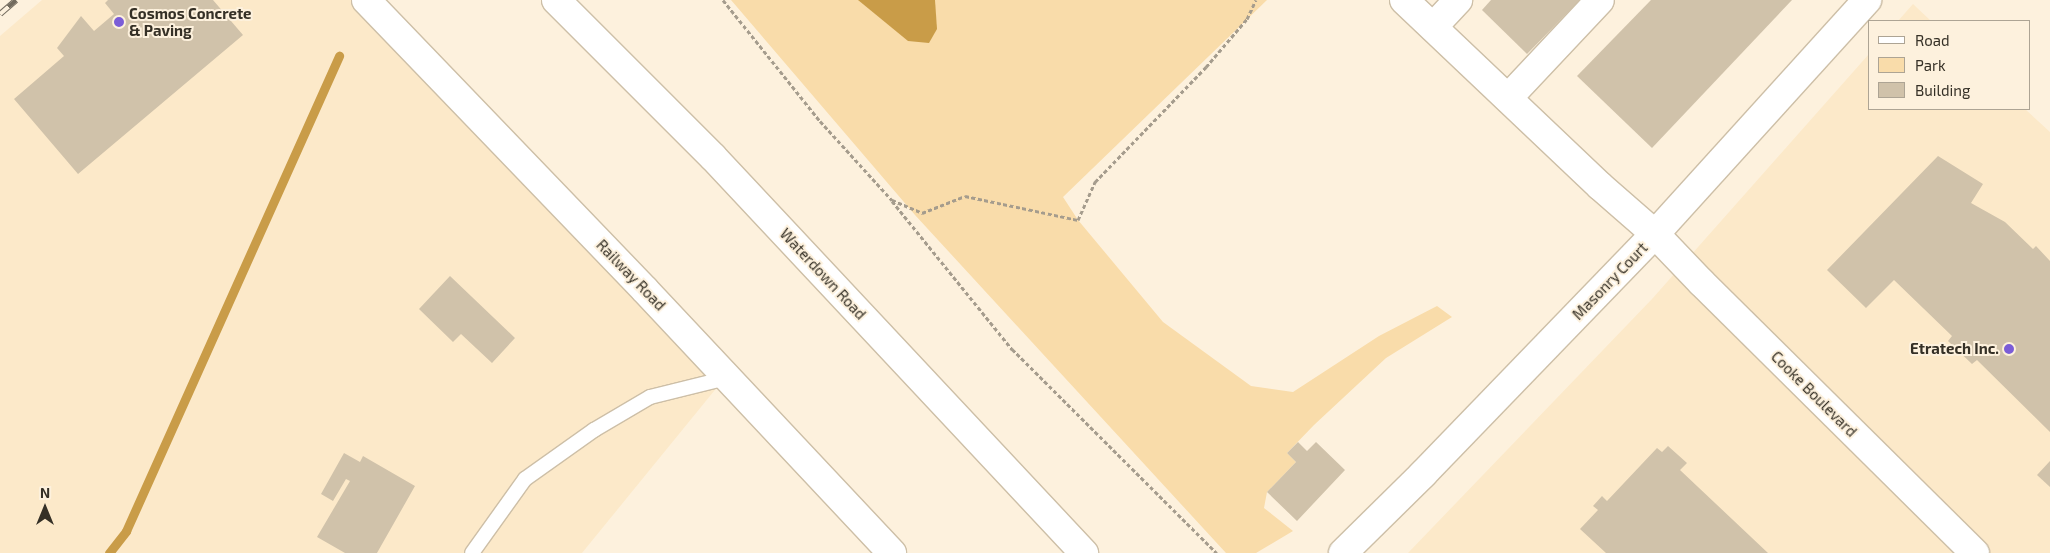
<!DOCTYPE html>
<style>
body{margin:0}
#map{position:relative;width:2050px;height:553px;overflow:hidden;background:#fdf1dd;font-family:"Exo 2",sans-serif}
div>[style]{position:absolute}
[style*='--x']{left:calc(var(--x)*1px);top:calc(var(--y)*1px);width:calc(var(--w)*1px);rotate:calc(var(--a)*1deg)}
.built>*{inset:0;background:#fce9c9}
.green>*{inset:0;background:#f9dcaa}
.water>*{inset:0;background:#c99c48}
.stream>*{height:9px;margin:-4.5px;padding:0 4.5px;transform-origin:4.5px;border-radius:4.5px;background:#c99c48}
.building>*{inset:0;background:#d0c2aa}
.path>*{height:3px;margin-top:-1.5px;transform-origin:0;background:repeating-linear-gradient(90deg,#a59c8d 0 4px,transparent 0 6.5px)}
.roads{filter:drop-shadow(1px 0 #cdbfa7) drop-shadow(-1px 0 #cdbfa7) drop-shadow(0 1px #cdbfa7) drop-shadow(0 -1px #cdbfa7)}
.service>*{height:14px;margin:-7px;padding:0 7px;transform-origin:7px;border-radius:7px;background:#fff}
.minor>*{height:28px;margin:-14px;padding:0 14px;transform-origin:14px;border-radius:14px;background:#fff}
.secondary>*{height:28px;margin:-14px;padding:0 14px;transform-origin:14px;border-radius:14px;background:#fff}
.rail>*{height:5.5px;margin-top:-2.75px;transform-origin:0;background:repeating-linear-gradient(90deg,#fdf1dd 0 11px,#726b5e 0 22px);box-sizing:border-box;border-block:1px solid #726b5e}
.dots>*{width:14px;height:14px;translate:-50% -50%;box-sizing:border-box;border:2px solid #fdf1dd;border-radius:50%}
span{translate:-50% -50%;white-space:nowrap;text-align:center;line-height:1.15;-webkit-text-stroke:4px #fdf1dd;paint-order:stroke}
.poi-label{font-size:15px;color:#353026;font-weight:700}
.left{translate:0 -50%;text-align:left}
.right{translate:-100% -50%;text-align:right}
.street-label{font-size:15px;color:#353026}
.legend{position:absolute;left:1868px;top:20px;width:162px;height:90px;box-sizing:border-box;background:#fdf1dd;border:1px solid #ada494;margin:0;padding:6px 9px;list-style:none;font-size:15px;color:#353026}
.legend li{display:flex;align-items:center;gap:10px;height:25px}
.legend b{width:25px;border:1px solid #ada494}
.north{position:absolute;left:20px;top:483px;width:50px;height:50px;-webkit-text-stroke:4px #fdf1dd;paint-order:stroke;rotate:0deg;font-size:14px;font-weight:700;line-height:20px;text-align:center;color:#353026}
.north::after{content:'';display:block;margin:auto;width:18px;height:22px;background:#353026;clip-path:polygon(50% 0,100% 100%,50% 72%,0 100%)}
</style>
<div id="map">
<div class="built">
<div style="clip-path:polygon(42px 0,360px 0,723px 380px,582px 553px,0 553px,0 36px)"></div>
<div style="clip-path:polygon(1913px 4px,1931px 21px,1898px 21px)"></div>
<div style="clip-path:polygon(1869px 54px,1869px 109px,2025px 109px,2050px 132px,2050px 553px,1408px 553px,1652px 299px)"></div>
</div>
<div class="green">
<div style="clip-path:polygon(731px 0,1267px 0,1063px 197px,1078px 220px,1163px 322px,1251px 386px,1293px 392px,1379px 336px,1437px 306px,1452px 317px,1386px 358px,1314px 425px,1287px 453px,1296px 462px,1267px 492px,1264px 508px,1293px 531px,1256px 553px,1226px 553px,915px 215px)"></div>
</div>
<div class="water">
<div style="clip-path:polygon(858px 0,935px 0,937px 29px,929px 43px,908px 41px)"></div>
</div>
<div class="stream">
<div style="--x:109;--y:553;--w:28;--a:-52"></div>
<div style="--x:126;--y:531;--w:521;--a:-65.85"></div>
</div>
<div class="building">
<div style="clip-path:polygon(108px 0,213px 0,243px 35px,78px 174px,14px 99px,64px 56px,57px 48px,81px 16px,94px 31px,114px 14px,105px 3px)"></div>
<div style="clip-path:polygon(1491px 0,1580px 0,1527px 54px,1482px 10px)"></div>
<div style="clip-path:polygon(1651px 0,1792px 0,1652px 148px,1577px 76px)"></div>
<div style="clip-path:polygon(1938px 156px,1983px 184px,1971px 203px,2005px 222px,2033px 249px,2036px 246px,2050px 261px,2050px 432px,1977px 360px,1972px 364px,1948px 341px,1952px 336px,1894px 280px,1866px 308px,1827px 270px)"></div>
<div style="clip-path:polygon(450px 276px,515px 338px,492px 363px,461px 334px,453px 342px,419px 309px)"></div>
<div style="clip-path:polygon(1298px 442px,1307px 451px,1316px 442px,1345px 470px,1297px 521px,1267px 492px,1296px 462px,1287px 453px)"></div>
<div style="clip-path:polygon(1668px 446px,1687px 463px,1680px 470px,1768px 553px,1606px 553px,1580px 529px,1598px 510px,1593px 506px,1602px 496px,1607px 501px,1657px 448px,1662px 452px)"></div>
<div style="clip-path:polygon(344px 453px,360px 462px,363px 456px,415px 486px,377px 553px,345px 553px,317px 537px,350px 481px,346px 479px,333px 501px,321px 494px)"></div>
<div style="clip-path:polygon(2050px 461px,2050px 487px,2037px 475px)"></div>
</div>
<div class="path">
<div style="--x:723;--y:0;--w:155;--a:51.3"></div>
<div style="--x:820;--y:121;--w:107;--a:47.7"></div>
<div style="--x:892;--y:200;--w:33;--a:23"></div>
<div style="--x:922;--y:213;--w:46;--a:-21.6"></div>
<div style="--x:965;--y:196;--w:116;--a:12"></div>
<div style="--x:1078;--y:220;--w:42;--a:-65.9"></div>
<div style="--x:1095;--y:182;--w:160;--a:-46"></div>
<div style="--x:1206;--y:67;--w:63;--a:-49.5"></div>
<div style="--x:1247;--y:19;--w:21;--a:-65"></div>
<div style="--x:892;--y:201;--w:191;--a:51"></div>
<div style="--x:1012;--y:349;--w:289;--a:44.9"></div>
</div>
<div class="roads">
<div class="service">
<div style="--x:472;--y:553;--w:91;--a:-54.4"></div>
<div style="--x:525;--y:479;--w:85;--a:-35.4"></div>
<div style="--x:594;--y:430;--w:65;--a:-30.5"></div>
<div style="--x:650;--y:397;--w:79;--a:-13.9"></div>
</div>
<div class="minor">
<div style="--x:366;--y:0;--w:402;--a:46.1"></div>
<div style="--x:645;--y:290;--w:361;--a:46.8"></div>
<div style="--x:1404;--y:0;--w:270;--a:43.5"></div>
<div style="--x:1600;--y:186;--w:73;--a:41.1"></div>
<div style="--x:1655;--y:234;--w:68;--a:46.2"></div>
<div style="--x:1702;--y:283;--w:384;--a:44.7"></div>
<div style="--x:1433;--y:27;--w:37;--a:-47"></div>
<div style="--x:1508;--y:98;--w:134;--a:-46.8"></div>
<div style="--x:1343;--y:553;--w:112;--a:-44.6"></div>
<div style="--x:1423;--y:474;--w:334;--a:-46"></div>
<div style="--x:1655;--y:234;--w:316;--a:-47.8"></div>
</div>
<div class="secondary">
<div style="--x:556;--y:0;--w:222;--a:45"></div>
<div style="--x:713;--y:157;--w:543;--a:46.87"></div>
</div>
</div>
<div class="rail">
<div style="--x:0;--y:14;--w:21;--a:-41"></div>
</div>
<div class="dots">
<div style="left:119px;top:22px;background:#7b5dd7"></div>
<div style="left:2009px;top:349px;background:#7b5dd7"></div>
</div>
<div class="poi-label">
<span class="left" style="left:129px;top:22px">Cosmos Concrete<br>&amp; Paving</span>
<span class="right" style="left:1999px;top:349px">Etratech Inc.</span>
</div>
<div class="street-label">
<span style="left:823px;top:274px;rotate:47deg">Waterdown Road</span>
<span style="left:631px;top:275px;rotate:46deg">Railway Road</span>
<span style="left:1610px;top:281px;rotate:-46deg">Masonry Court</span>
<span style="left:1814px;top:394px;rotate:45deg">Cooke Boulevard</span>
</div>
<ul class="legend">
<li><b style="height:6px;background:#fff"></b>Road</li>
<li><b style="height:14px;background:#f9dcaa"></b>Park</li>
<li><b style="height:14px;background:#d0c2aa"></b>Building</li>
</ul>
<div class="north">N</div>
</div>
